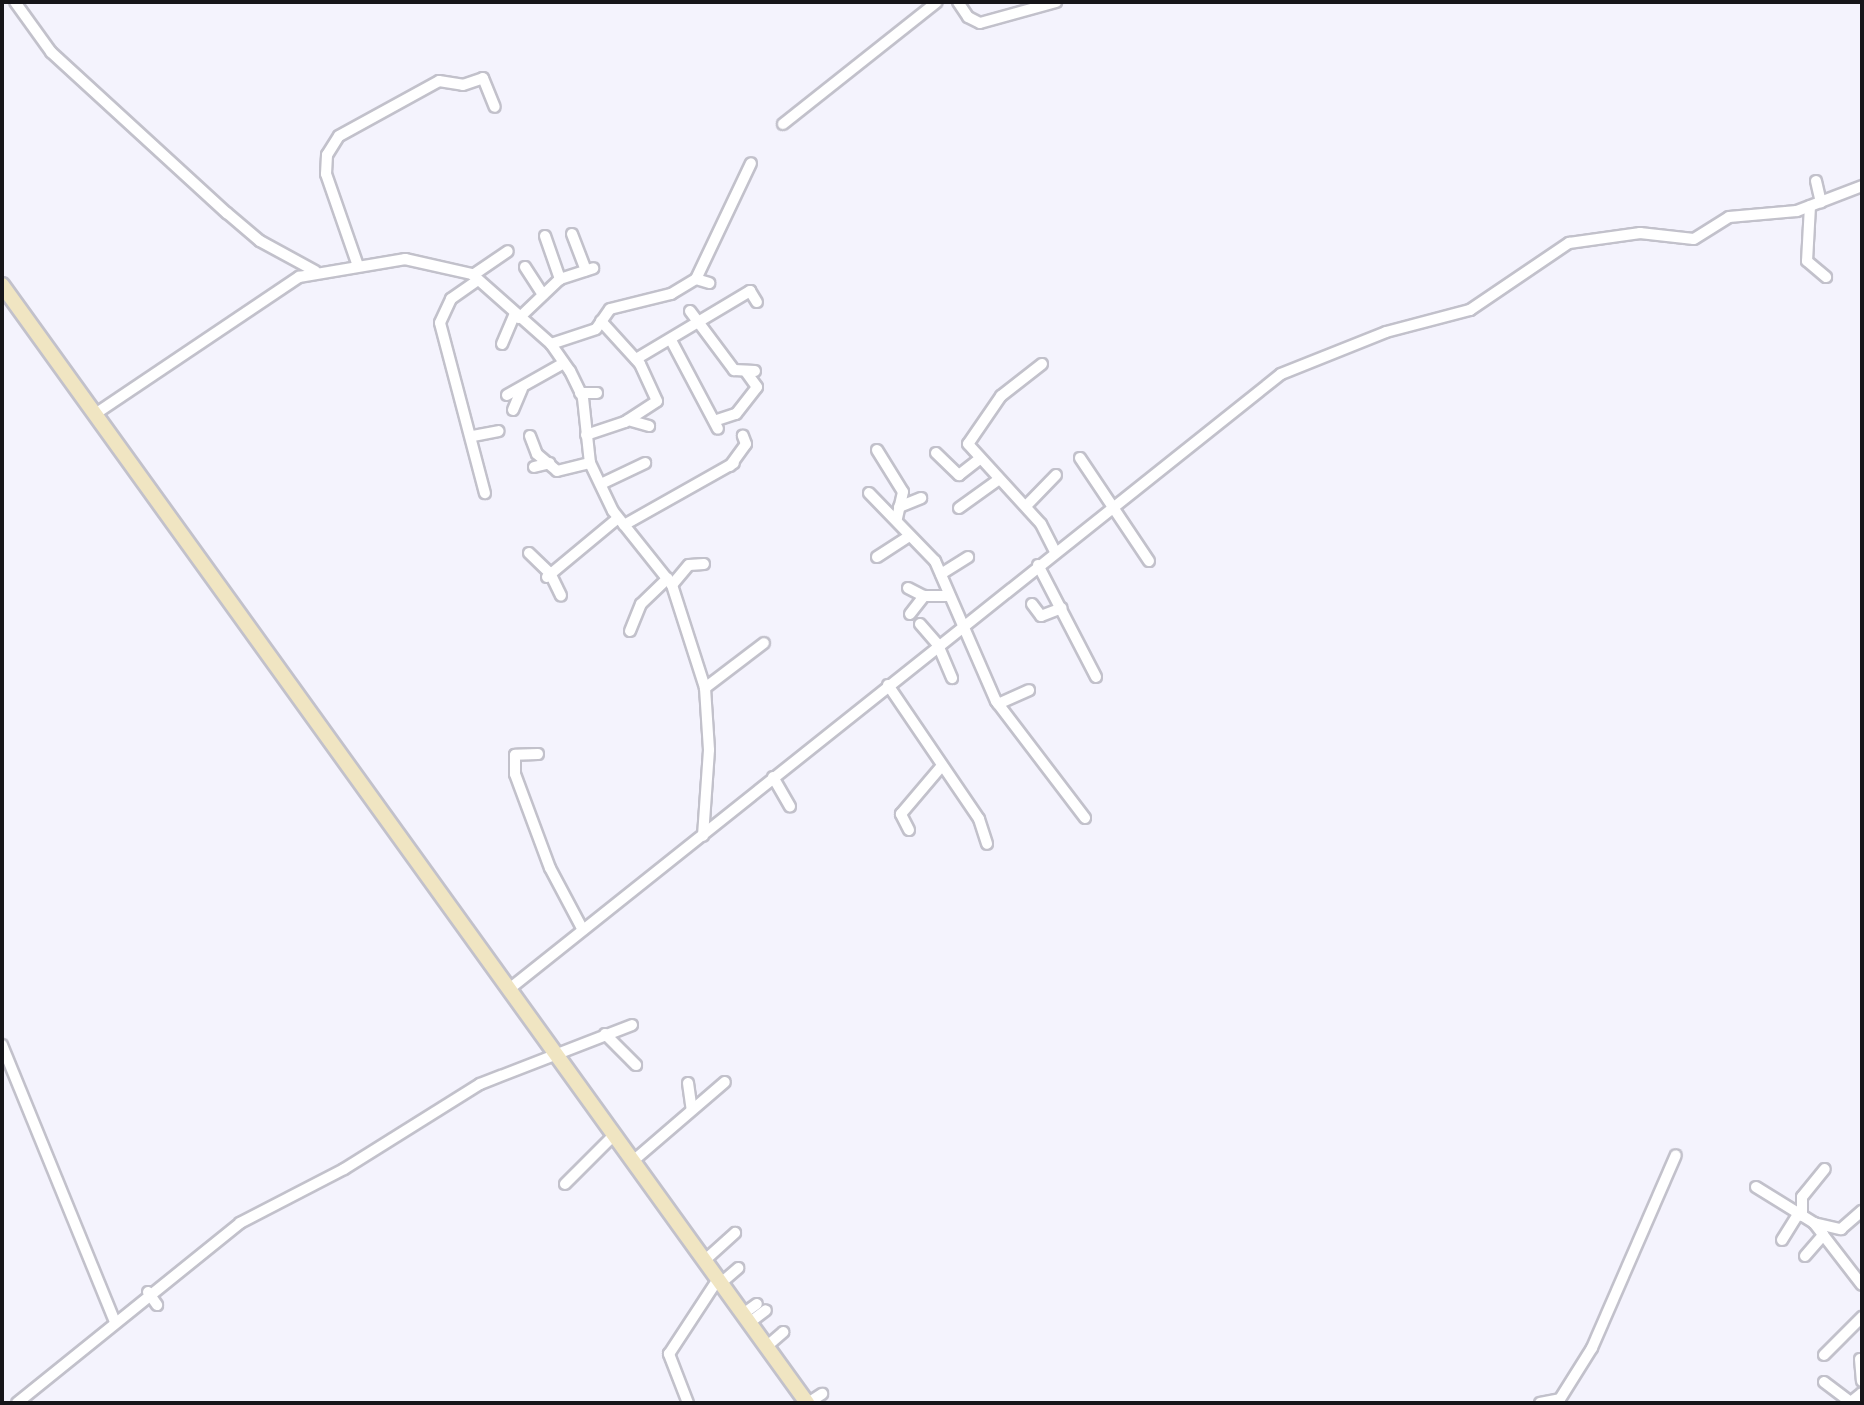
<!DOCTYPE html>
<style>
body{margin:0}
#map{position:relative;width:1864px;height:1405px;overflow:hidden;background:#f4f3fd;font-family:"Source Sans 3",sans-serif}
div>[style]{position:absolute}
[style*='--x']{left:calc(var(--x)*1px);top:calc(var(--y)*1px);width:calc(var(--w)*1px);rotate:calc(var(--a)*1deg)}
.roads{filter:drop-shadow(2px 0 #c2c1cb) drop-shadow(-2px 0 #c2c1cb) drop-shadow(0 2px #c2c1cb) drop-shadow(0 -2px #c2c1cb)}
.street>*{height:10px;margin:-5px;padding:0 5px;transform-origin:5px;border-radius:5px;background:#fff}
.secondary>*{height:14px;margin:-7px;padding:0 7px;transform-origin:7px;border-radius:7px;background:#f0e5c2}
span{translate:-50% -50%;white-space:nowrap;text-align:center;line-height:1.15;-webkit-text-stroke:8px #fff;paint-order:stroke}
.frame{position:absolute;inset:0;border:4px solid #161519;pointer-events:none}
</style>
<div id="map">
<div class="roads">
<div class="street">
<div style="--x:15;--y:2;--w:62;--a:54.2"></div>
<div style="--x:51;--y:52;--w:239;--a:42.5"></div>
<div style="--x:227;--y:213;--w:43;--a:40.3"></div>
<div style="--x:260;--y:241;--w:63;--a:28.6"></div>
<div style="--x:958;--y:2;--w:18;--a:56"></div>
<div style="--x:968;--y:17;--w:13;--a:27"></div>
<div style="--x:980;--y:23;--w:79;--a:-15.4"></div>
<div style="--x:783;--y:124;--w:196;--a:-38.4"></div>
<div style="--x:1816;--y:181;--w:22;--a:77"></div>
<div style="--x:1810;--y:206;--w:55;--a:93.1"></div>
<div style="--x:1807;--y:261;--w:25;--a:40"></div>
<div style="--x:572;--y:234;--w:39;--a:69"></div>
<div style="--x:545;--y:236;--w:46;--a:70.8"></div>
<div style="--x:357;--y:263;--w:94;--a:-109.2"></div>
<div style="--x:326;--y:174;--w:19;--a:-87"></div>
<div style="--x:327;--y:155;--w:22;--a:-58"></div>
<div style="--x:339;--y:136;--w:114;--a:-28.8"></div>
<div style="--x:439;--y:81;--w:24;--a:9"></div>
<div style="--x:463;--y:85;--w:21;--a:-19"></div>
<div style="--x:483;--y:78;--w:31;--a:68"></div>
<div style="--x:525;--y:267;--w:33;--a:57"></div>
<div style="--x:473;--y:275;--w:42;--a:-34.4"></div>
<div style="--x:696;--y:279;--w:128;--a:-64.6"></div>
<div style="--x:478;--y:280;--w:33;--a:145"></div>
<div style="--x:451;--y:299;--w:26;--a:115"></div>
<div style="--x:440;--y:323;--w:176;--a:75.2"></div>
<div style="--x:690;--y:311;--w:74;--a:53.3"></div>
<div style="--x:734;--y:370;--w:21;--a:3"></div>
<div style="--x:519;--y:318;--w:57;--a:-43.6"></div>
<div style="--x:560;--y:279;--w:35;--a:-18"></div>
<div style="--x:672;--y:342;--w:98;--a:62.1"></div>
<div style="--x:502;--y:344;--w:33;--a:-67"></div>
<div style="--x:551;--y:344;--w:47;--a:-18.4"></div>
<div style="--x:596;--y:329;--w:24;--a:-55"></div>
<div style="--x:610;--y:309;--w:63;--a:-13.8"></div>
<div style="--x:671;--y:294;--w:29;--a:-31"></div>
<div style="--x:696;--y:279;--w:14;--a:17"></div>
<div style="--x:636;--y:359;--w:133;--a:-30.8"></div>
<div style="--x:750;--y:291;--w:13;--a:58"></div>
<div style="--x:1042;--y:364;--w:52;--a:142"></div>
<div style="--x:1001;--y:396;--w:58;--a:124.5"></div>
<div style="--x:968;--y:444;--w:108;--a:47.6"></div>
<div style="--x:1041;--y:524;--w:31;--a:63"></div>
<div style="--x:580;--y:393;--w:17;--a:0"></div>
<div style="--x:507;--y:395;--w:65;--a:-29.3"></div>
<div style="--x:513;--y:410;--w:23;--a:-67"></div>
<div style="--x:95;--y:414;--w:246;--a:-33.9"></div>
<div style="--x:299;--y:277;--w:108;--a:-9.6"></div>
<div style="--x:405;--y:259;--w:69;--a:12.6"></div>
<div style="--x:472;--y:274;--w:106;--a:41.5"></div>
<div style="--x:551;--y:344;--w:33;--a:55"></div>
<div style="--x:570;--y:371;--w:30;--a:64"></div>
<div style="--x:583;--y:398;--w:65;--a:83.9"></div>
<div style="--x:590;--y:463;--w:53;--a:64.4"></div>
<div style="--x:613;--y:511;--w:95;--a:51.4"></div>
<div style="--x:672;--y:585;--w:108;--a:72.2"></div>
<div style="--x:705;--y:688;--w:62;--a:86.3"></div>
<div style="--x:709;--y:750;--w:86;--a:94"></div>
<div style="--x:628;--y:420;--w:22;--a:16"></div>
<div style="--x:717;--y:420;--w:20;--a:-18"></div>
<div style="--x:736;--y:414;--w:34;--a:-52"></div>
<div style="--x:757;--y:387;--w:19;--a:-126"></div>
<div style="--x:586;--y:435;--w:41;--a:-18.4"></div>
<div style="--x:625;--y:422;--w:38;--a:-33"></div>
<div style="--x:657;--y:401;--w:41;--a:-114.7"></div>
<div style="--x:640;--y:364;--w:58;--a:-132.2"></div>
<div style="--x:473;--y:436;--w:26;--a:-11"></div>
<div style="--x:530;--y:436;--w:19;--a:69"></div>
<div style="--x:537;--y:454;--w:26;--a:40"></div>
<div style="--x:557;--y:471;--w:34;--a:-14"></div>
<div style="--x:877;--y:450;--w:49;--a:58.2"></div>
<div style="--x:903;--y:492;--w:28;--a:103"></div>
<div style="--x:936;--y:453;--w:32;--a:44"></div>
<div style="--x:959;--y:475;--w:24;--a:-38"></div>
<div style="--x:1080;--y:458;--w:124;--a:56.2"></div>
<div style="--x:730;--y:466;--w:27;--a:-54"></div>
<div style="--x:746;--y:444;--w:9;--a:-111"></div>
<div style="--x:534;--y:467;--w:16;--a:-14"></div>
<div style="--x:601;--y:484;--w:49;--a:-25.5"></div>
<div style="--x:869;--y:493;--w:95;--a:45.9"></div>
<div style="--x:935;--y:561;--w:153;--a:66.5"></div>
<div style="--x:996;--y:701;--w:147;--a:52.7"></div>
<div style="--x:1026;--y:506;--w:43;--a:-45.9"></div>
<div style="--x:899;--y:507;--w:24;--a:-22"></div>
<div style="--x:959;--y:508;--w:48;--a:-35.7"></div>
<div style="--x:624;--y:525;--w:126;--a:-29.4"></div>
<div style="--x:529;--y:553;--w:29;--a:44"></div>
<div style="--x:550;--y:573;--w:25;--a:64"></div>
<div style="--x:877;--y:557;--w:37;--a:-33"></div>
<div style="--x:1038;--y:565;--w:126;--a:62.6"></div>
<div style="--x:941;--y:574;--w:32;--a:-32"></div>
<div style="--x:547;--y:577;--w:92;--a:-39.7"></div>
<div style="--x:672;--y:585;--w:26;--a:-50"></div>
<div style="--x:689;--y:565;--w:15;--a:-4"></div>
<div style="--x:908;--y:588;--w:18;--a:27"></div>
<div style="--x:1032;--y:604;--w:15;--a:53"></div>
<div style="--x:1041;--y:616;--w:22;--a:-21"></div>
<div style="--x:910;--y:614;--w:23;--a:-52"></div>
<div style="--x:924;--y:596;--w:23;--a:0"></div>
<div style="--x:920;--y:624;--w:28;--a:49"></div>
<div style="--x:938;--y:645;--w:36;--a:67"></div>
<div style="--x:630;--y:631;--w:29;--a:-68"></div>
<div style="--x:641;--y:604;--w:37;--a:-44"></div>
<div style="--x:888;--y:685;--w:162;--a:55.8"></div>
<div style="--x:979;--y:819;--w:26;--a:72"></div>
<div style="--x:705;--y:688;--w:74;--a:-37.3"></div>
<div style="--x:998;--y:704;--w:34;--a:-24"></div>
<div style="--x:538;--y:754;--w:23;--a:178"></div>
<div style="--x:515;--y:755;--w:19;--a:90"></div>
<div style="--x:515;--y:774;--w:100;--a:69.6"></div>
<div style="--x:550;--y:868;--w:70;--a:62"></div>
<div style="--x:773;--y:777;--w:34;--a:60"></div>
<div style="--x:909;--y:830;--w:18;--a:-117"></div>
<div style="--x:901;--y:814;--w:60;--a:-49.7"></div>
<div style="--x:508;--y:990;--w:988;--a:-38.55"></div>
<div style="--x:1281;--y:374;--w:113;--a:-21.8"></div>
<div style="--x:1386;--y:332;--w:87;--a:-14.7"></div>
<div style="--x:1470;--y:310;--w:120;--a:-34.1"></div>
<div style="--x:1569;--y:243;--w:72;--a:-8"></div>
<div style="--x:1640;--y:233;--w:54;--a:6.3"></div>
<div style="--x:1694;--y:239;--w:41;--a:-32.2"></div>
<div style="--x:1729;--y:217;--w:68;--a:-5"></div>
<div style="--x:1797;--y:211;--w:70;--a:-21"></div>
<div style="--x:605;--y:1034;--w:44;--a:45"></div>
<div style="--x:2;--y:1045;--w:297;--a:67.8"></div>
<div style="--x:688;--y:1083;--w:27;--a:82"></div>
<div style="--x:633;--y:1161;--w:121;--a:-40.7"></div>
<div style="--x:565;--y:1184;--w:69;--a:-45"></div>
<div style="--x:1756;--y:1187;--w:68;--a:31.8"></div>
<div style="--x:1814;--y:1223;--w:78;--a:52.3"></div>
<div style="--x:1802;--y:1216;--w:19;--a:-90"></div>
<div style="--x:1802;--y:1197;--w:36;--a:-51"></div>
<div style="--x:1814;--y:1223;--w:28;--a:13"></div>
<div style="--x:1841;--y:1229;--w:28;--a:-41"></div>
<div style="--x:1782;--y:1240;--w:31;--a:-58"></div>
<div style="--x:1805;--y:1256;--w:28;--a:-49"></div>
<div style="--x:704;--y:1261;--w:42;--a:-42.1"></div>
<div style="--x:721;--y:1283;--w:23;--a:-41"></div>
<div style="--x:148;--y:1292;--w:16;--a:55"></div>
<div style="--x:743;--y:1314;--w:17;--a:-36"></div>
<div style="--x:749;--y:1323;--w:21;--a:-37"></div>
<div style="--x:766;--y:1347;--w:23;--a:-41"></div>
<div style="--x:1824;--y:1355;--w:54;--a:-45"></div>
<div style="--x:1860;--y:1359;--w:22;--a:85"></div>
<div style="--x:1824;--y:1382;--w:34;--a:37"></div>
<div style="--x:1851;--y:1402;--w:14;--a:-39"></div>
<div style="--x:17;--y:1403;--w:287;--a:-38.9"></div>
<div style="--x:240;--y:1223;--w:117;--a:-27.4"></div>
<div style="--x:344;--y:1169;--w:160;--a:-32"></div>
<div style="--x:480;--y:1084;--w:163;--a:-21.2"></div>
<div style="--x:688;--y:1403;--w:53;--a:-111.2"></div>
<div style="--x:669;--y:1354;--w:90;--a:-56.8"></div>
<div style="--x:808;--y:1403;--w:17;--a:-33"></div>
<div style="--x:1540;--y:1403;--w:20;--a:-11"></div>
<div style="--x:1560;--y:1399;--w:60;--a:-57.9"></div>
<div style="--x:1592;--y:1348;--w:210;--a:-66.5"></div>
</div>
<div class="secondary">
<div style="--x:2;--y:285;--w:1378;--a:54.24"></div>
</div>
</div>
<div class="frame"></div>
</div>
